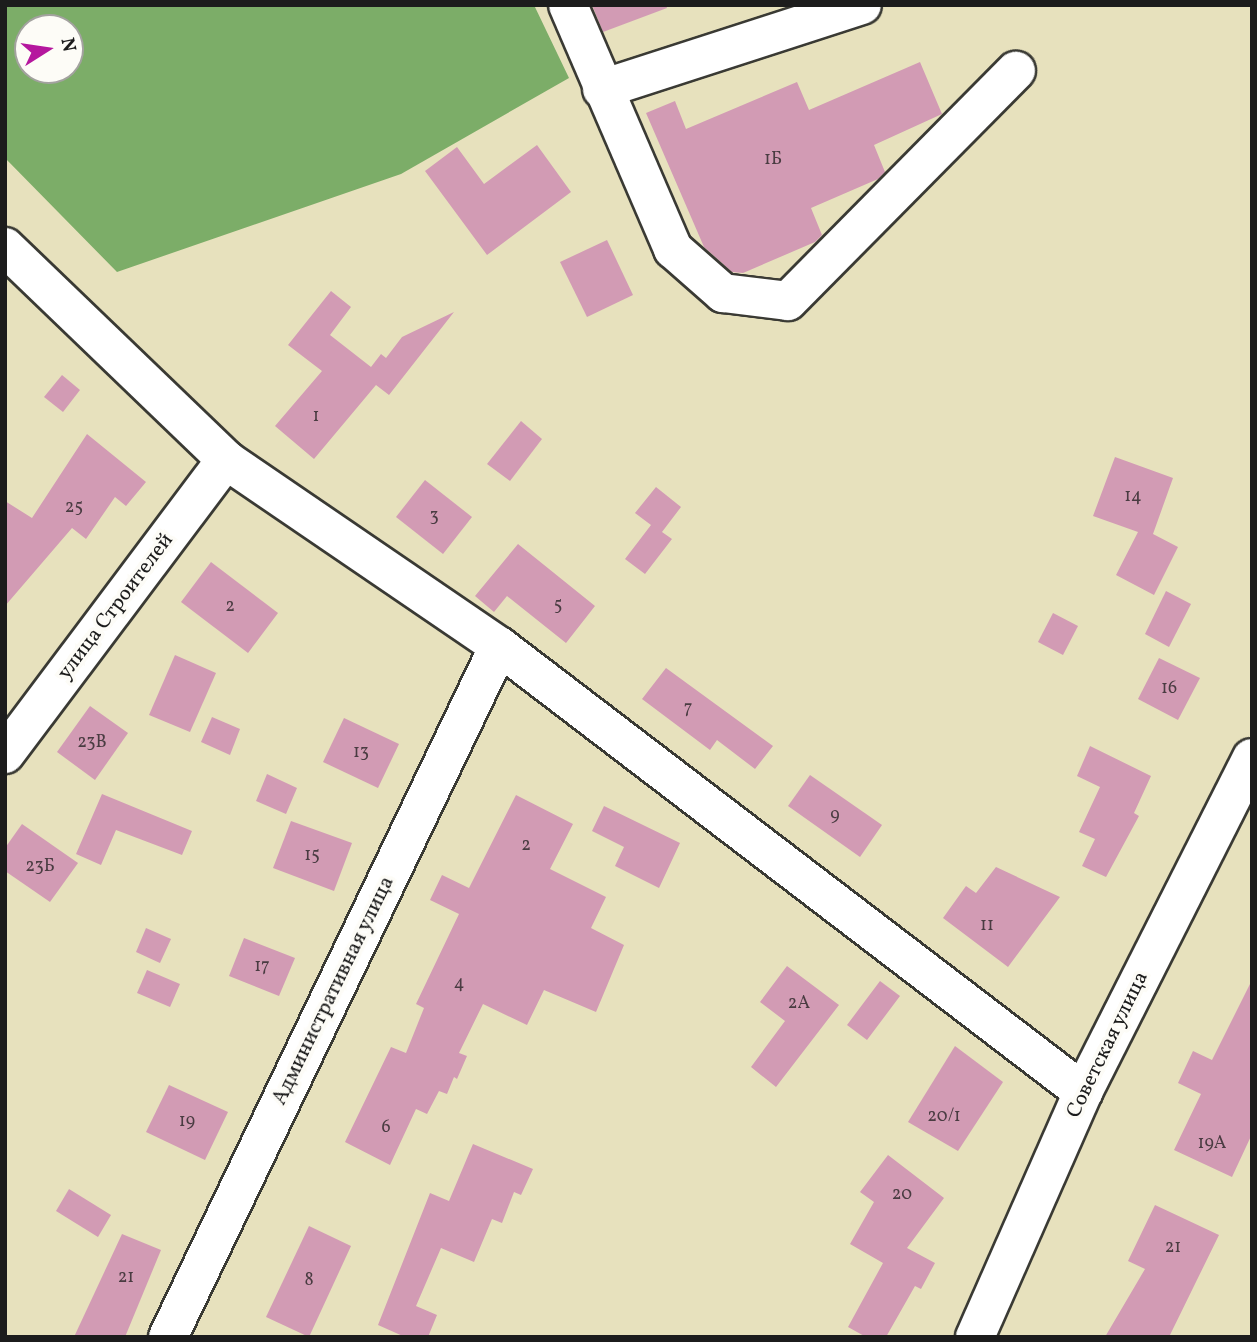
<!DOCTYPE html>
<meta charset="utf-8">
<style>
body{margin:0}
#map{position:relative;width:1257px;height:1342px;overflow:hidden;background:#e7e1bd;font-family:Vollkorn,serif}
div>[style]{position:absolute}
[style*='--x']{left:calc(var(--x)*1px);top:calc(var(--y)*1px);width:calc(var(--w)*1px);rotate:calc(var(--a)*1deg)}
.forest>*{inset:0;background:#7cad68}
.building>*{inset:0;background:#d29bb4}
.roads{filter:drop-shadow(2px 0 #3a3a34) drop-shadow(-2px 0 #3a3a34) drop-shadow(0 2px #3a3a34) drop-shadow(0 -2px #3a3a34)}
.minor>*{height:38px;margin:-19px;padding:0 19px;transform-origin:19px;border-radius:19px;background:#fff}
span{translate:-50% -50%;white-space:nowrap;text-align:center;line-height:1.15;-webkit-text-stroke:7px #fdfcf7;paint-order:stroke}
.number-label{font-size:18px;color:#4a3c42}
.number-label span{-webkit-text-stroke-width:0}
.street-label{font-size:21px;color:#1c1c1c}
.frame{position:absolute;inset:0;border:7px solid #1c1c1c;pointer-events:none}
.north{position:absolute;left:14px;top:14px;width:70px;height:70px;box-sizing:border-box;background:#fdfcf7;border:2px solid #a3a29f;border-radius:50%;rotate:78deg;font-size:19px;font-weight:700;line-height:28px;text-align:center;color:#1c1c1c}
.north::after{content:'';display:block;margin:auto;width:24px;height:32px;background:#b5179e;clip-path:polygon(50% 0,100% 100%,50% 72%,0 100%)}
</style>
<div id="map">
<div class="forest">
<div style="clip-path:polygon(evenodd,5px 5px,534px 5px,569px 78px,401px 174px,117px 272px,5px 158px,5px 5px,28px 28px,70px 28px,70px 70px,28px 70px,28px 28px)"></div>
</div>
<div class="building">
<div style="clip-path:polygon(592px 5px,666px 5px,667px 8px,603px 32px)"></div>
<div style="clip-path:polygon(920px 62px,942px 114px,874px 145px,885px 172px,878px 179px,811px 208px,822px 235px,815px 242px,743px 273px,732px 272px,704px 247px,646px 113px,675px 101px,686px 129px,797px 82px,809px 110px)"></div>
<div style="clip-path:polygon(537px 145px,571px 192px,487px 255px,425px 171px,457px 147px,484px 184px)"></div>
<div style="clip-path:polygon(607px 240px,633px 295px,587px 317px,560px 262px)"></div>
<div style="clip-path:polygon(331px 291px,351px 307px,330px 335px,371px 367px,381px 354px,386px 358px,402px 337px,454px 312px,389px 395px,376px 385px,314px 459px,275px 426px,322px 371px,288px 345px)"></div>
<div style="clip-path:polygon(62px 375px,80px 390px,63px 412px,44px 397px)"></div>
<div style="clip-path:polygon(521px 421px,542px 439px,510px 481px,487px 464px)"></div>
<div style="clip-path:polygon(87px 434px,146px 482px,126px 506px,115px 497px,86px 539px,72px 528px,5px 606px,5px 501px,32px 518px)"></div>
<div style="clip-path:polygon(1115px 457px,1173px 478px,1153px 534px,1178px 547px,1154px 595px,1116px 575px,1138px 532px,1093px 516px)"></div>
<div style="clip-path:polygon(425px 480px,472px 517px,443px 554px,396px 517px)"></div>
<div style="clip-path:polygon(656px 487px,681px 507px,662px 532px,672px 539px,645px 574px,625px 559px,651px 525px,635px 513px)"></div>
<div style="clip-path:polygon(518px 544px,595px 606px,566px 643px,507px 596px,494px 612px,475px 596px)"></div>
<div style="clip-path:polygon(211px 562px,278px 613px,248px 653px,181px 602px)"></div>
<div style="clip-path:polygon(1166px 591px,1191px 604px,1169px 647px,1145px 634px)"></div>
<div style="clip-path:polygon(1053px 613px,1078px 626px,1063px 655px,1038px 642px)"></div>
<div style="clip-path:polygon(175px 655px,216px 673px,190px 732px,149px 715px)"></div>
<div style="clip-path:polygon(1159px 658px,1200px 678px,1178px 720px,1138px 699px)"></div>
<div style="clip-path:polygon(666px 668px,773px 746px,755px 769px,717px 740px,710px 750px,642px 699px)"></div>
<div style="clip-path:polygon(90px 706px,128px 733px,95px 780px,57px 752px)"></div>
<div style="clip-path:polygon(212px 717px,240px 729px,230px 755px,201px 742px)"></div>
<div style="clip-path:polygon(344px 718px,399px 744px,378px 788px,323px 762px)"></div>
<div style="clip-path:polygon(1090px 746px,1151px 776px,1134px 813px,1139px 816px,1106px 877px,1082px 866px,1095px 839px,1079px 832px,1100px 787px,1077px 776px)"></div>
<div style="clip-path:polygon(267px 774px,297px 788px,286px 814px,256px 801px)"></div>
<div style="clip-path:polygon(810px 775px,882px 825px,860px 857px,788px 806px)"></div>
<div style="clip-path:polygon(102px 794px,192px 831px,182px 855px,116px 830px,101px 865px,76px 854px)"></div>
<div style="clip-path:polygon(516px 795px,573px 824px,550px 869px,606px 897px,591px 928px,624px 945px,596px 1012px,544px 990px,527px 1025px,483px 1004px,459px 1053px,467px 1056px,457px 1079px,454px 1077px,447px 1094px,439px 1091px,427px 1114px,416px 1109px,390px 1165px,345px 1142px,391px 1047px,406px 1053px,424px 1008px,416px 1004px,459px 914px,430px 900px,442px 875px,469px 888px)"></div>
<div style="clip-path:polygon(604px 806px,680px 843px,659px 888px,615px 866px,624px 847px,592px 831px)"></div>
<div style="clip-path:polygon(291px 821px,352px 843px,334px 891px,273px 868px)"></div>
<div style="clip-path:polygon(22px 824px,78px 863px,50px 902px,5px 871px,5px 848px)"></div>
<div style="clip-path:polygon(996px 867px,1060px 897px,1008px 967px,943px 918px,966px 886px,976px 893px)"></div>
<div style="clip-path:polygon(146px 928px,171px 939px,160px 963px,136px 952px)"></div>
<div style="clip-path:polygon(244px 938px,295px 958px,279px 996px,229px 976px)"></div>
<div style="clip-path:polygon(787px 966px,839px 1005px,776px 1087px,751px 1067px,785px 1021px,760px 1002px)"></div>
<div style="clip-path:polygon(147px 970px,180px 984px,170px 1007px,137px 993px)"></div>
<div style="clip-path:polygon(1252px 980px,1252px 1134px,1232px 1177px,1174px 1150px,1201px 1094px,1178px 1083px,1193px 1051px,1212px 1060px)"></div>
<div style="clip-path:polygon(880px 981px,900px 996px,867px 1040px,847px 1025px)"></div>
<div style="clip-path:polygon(955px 1046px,1003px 1082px,958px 1151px,908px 1122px)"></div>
<div style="clip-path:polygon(169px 1085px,228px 1112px,205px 1160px,146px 1132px)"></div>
<div style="clip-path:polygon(473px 1144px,533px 1169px,521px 1195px,514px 1192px,502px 1223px,492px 1219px,474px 1262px,441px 1248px,416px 1306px,437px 1315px,428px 1337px,405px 1337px,378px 1325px,430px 1193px,449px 1201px)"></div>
<div style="clip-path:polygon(888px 1155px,944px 1198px,907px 1248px,935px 1263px,921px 1289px,915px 1286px,886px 1337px,866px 1337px,848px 1327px,883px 1263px,850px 1244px,874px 1202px,860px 1192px)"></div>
<div style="clip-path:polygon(69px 1189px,111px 1215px,98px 1237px,56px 1211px)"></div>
<div style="clip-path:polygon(1155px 1205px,1219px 1235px,1169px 1337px,1105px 1337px,1145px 1269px,1128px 1261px)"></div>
<div style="clip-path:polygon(309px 1226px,351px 1246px,309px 1337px,266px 1317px)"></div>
<div style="clip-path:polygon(122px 1234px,161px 1250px,125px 1337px,74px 1337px)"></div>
</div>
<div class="roads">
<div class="minor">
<div style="--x:568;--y:5;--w:266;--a:66.7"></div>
<div style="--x:673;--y:249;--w:67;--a:41.3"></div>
<div style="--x:723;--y:293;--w:65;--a:7"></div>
<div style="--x:788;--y:301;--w:324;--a:-45.3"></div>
<div style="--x:602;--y:89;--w:273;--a:-17.9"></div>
<div style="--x:5;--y:247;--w:307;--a:43.9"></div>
<div style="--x:226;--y:460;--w:330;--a:34.3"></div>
<div style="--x:499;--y:646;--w:735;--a:37.37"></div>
<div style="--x:5;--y:754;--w:368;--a:-53.1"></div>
<div style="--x:168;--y:1337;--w:766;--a:-64.4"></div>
<div style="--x:975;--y:1337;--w:268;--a:-66.2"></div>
<div style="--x:1083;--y:1092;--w:374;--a:-63.2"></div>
</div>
</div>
<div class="number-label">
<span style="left:773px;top:160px">1Б</span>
<span style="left:316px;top:417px">1</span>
<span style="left:1133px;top:497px">14</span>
<span style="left:74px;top:508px">25</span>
<span style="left:434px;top:517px">3</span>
<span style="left:558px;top:606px">5</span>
<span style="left:230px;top:607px">2</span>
<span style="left:1169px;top:689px">16</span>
<span style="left:688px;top:709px">7</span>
<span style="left:92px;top:743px">23В</span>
<span style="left:361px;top:753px">13</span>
<span style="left:835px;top:816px">9</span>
<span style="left:526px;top:846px">2</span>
<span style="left:312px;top:856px">15</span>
<span style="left:40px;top:867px">23Б</span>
<span style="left:987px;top:926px">11</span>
<span style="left:262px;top:967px">17</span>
<span style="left:459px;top:984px">4</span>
<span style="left:799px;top:1004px">2А</span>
<span style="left:944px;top:1117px">20/1</span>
<span style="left:187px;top:1122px">19</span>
<span style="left:386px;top:1128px">6</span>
<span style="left:1212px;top:1144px">19А</span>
<span style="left:902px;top:1195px">20</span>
<span style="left:1173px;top:1248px">21</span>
<span style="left:126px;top:1278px">21</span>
<span style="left:309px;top:1281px">8</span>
</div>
<div class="street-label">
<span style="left:116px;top:607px;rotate:-53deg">улица Строителей</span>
<span style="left:334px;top:991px;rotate:-64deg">Административная улица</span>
<span style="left:1108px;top:1045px;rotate:-64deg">Советская улица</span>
</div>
<div class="frame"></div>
<div class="north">N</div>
</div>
